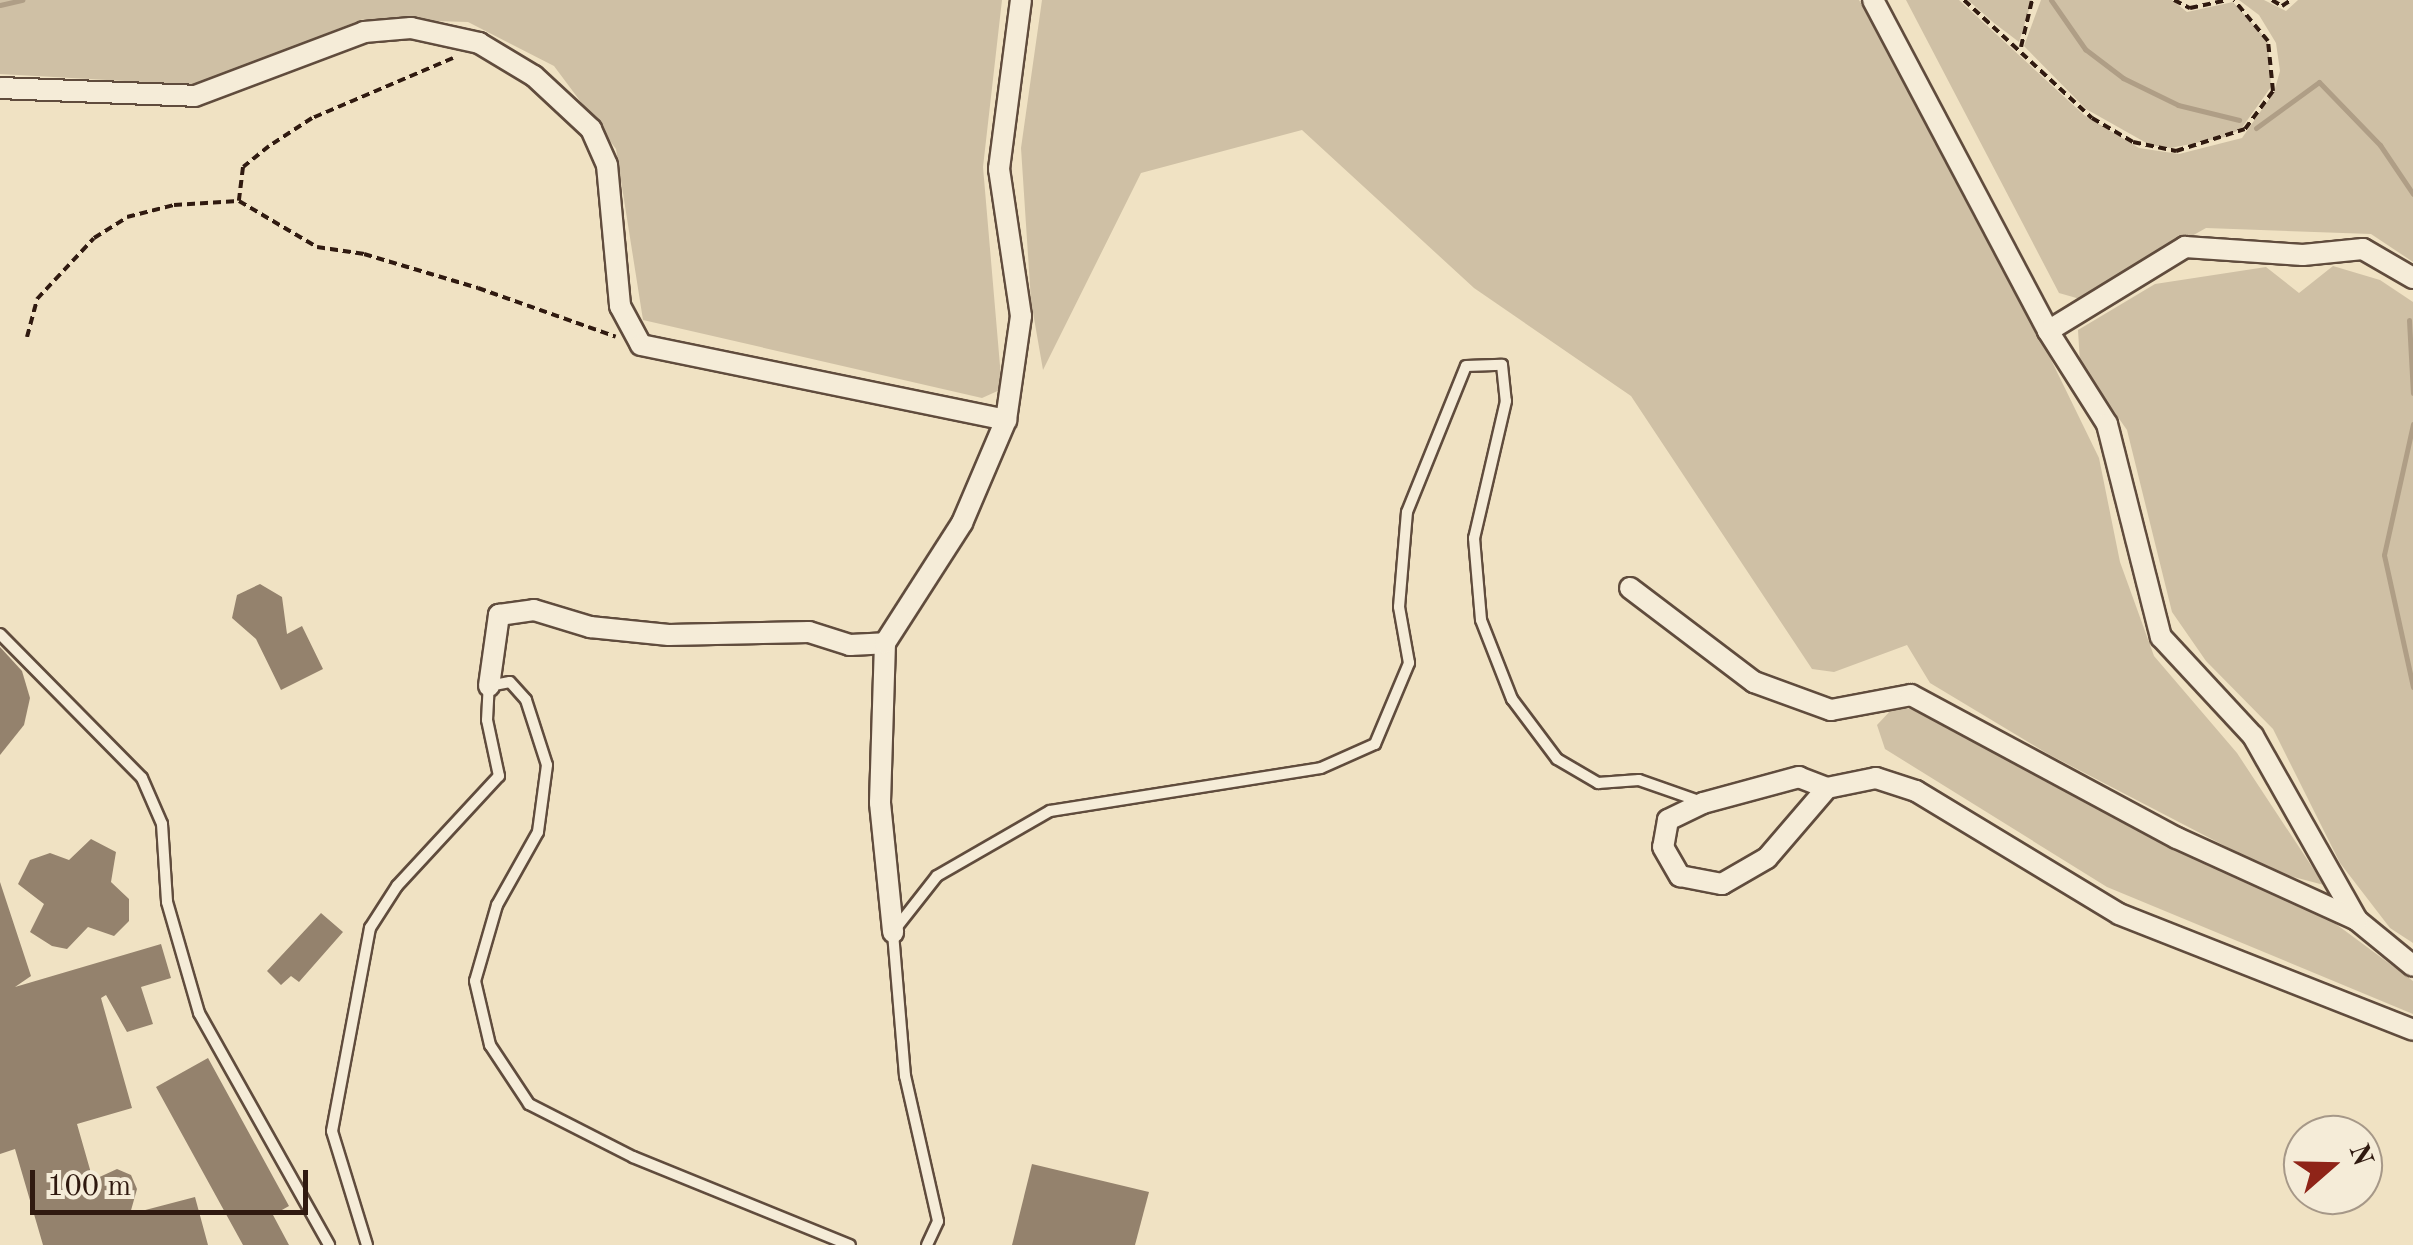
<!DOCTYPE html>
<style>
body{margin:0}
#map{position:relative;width:2413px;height:1245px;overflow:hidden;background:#f0e2c3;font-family:"Old Standard TT",serif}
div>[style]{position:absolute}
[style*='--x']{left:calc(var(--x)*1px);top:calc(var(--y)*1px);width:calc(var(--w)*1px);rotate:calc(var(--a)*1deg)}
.green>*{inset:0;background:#cfc0a5}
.stream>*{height:5px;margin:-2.5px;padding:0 2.5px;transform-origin:2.5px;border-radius:2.5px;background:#af9e86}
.building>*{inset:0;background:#94826d}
.path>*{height:4px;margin-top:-2px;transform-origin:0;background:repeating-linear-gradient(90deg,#301a10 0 8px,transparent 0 13px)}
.roads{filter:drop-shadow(2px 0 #604c3d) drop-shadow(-2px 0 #604c3d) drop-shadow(0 2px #604c3d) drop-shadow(0 -2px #604c3d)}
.service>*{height:10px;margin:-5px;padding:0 5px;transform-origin:5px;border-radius:5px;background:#f5ecd8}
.minor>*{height:20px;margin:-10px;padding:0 10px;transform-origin:10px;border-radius:10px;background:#f5ecd8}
span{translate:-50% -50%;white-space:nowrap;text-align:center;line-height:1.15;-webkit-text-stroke:8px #f5ecd8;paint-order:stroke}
.north{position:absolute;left:2283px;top:1115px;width:100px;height:100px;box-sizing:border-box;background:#f5ecd8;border:2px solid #a69888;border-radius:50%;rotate:70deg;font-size:28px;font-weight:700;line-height:40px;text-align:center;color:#301a10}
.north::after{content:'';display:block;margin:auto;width:35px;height:45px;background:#8f2418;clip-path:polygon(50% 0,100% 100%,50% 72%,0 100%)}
.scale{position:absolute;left:30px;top:1170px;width:278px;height:45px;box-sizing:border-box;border:5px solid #301a10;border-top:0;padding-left:12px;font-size:30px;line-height:35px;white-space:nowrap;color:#301a10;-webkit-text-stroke:8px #f5ecd8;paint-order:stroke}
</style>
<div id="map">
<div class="green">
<div style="clip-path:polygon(0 0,1002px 0,983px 167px,1002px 389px,982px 398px,643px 320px,616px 149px,554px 66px,468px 22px,363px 19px,196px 85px,0 74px)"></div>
<div style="clip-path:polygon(1042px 0,1859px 0,1974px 202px,2099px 458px,2120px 562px,2154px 656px,2237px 753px,2324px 885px,2275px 872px,2048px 754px,1930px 683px,1907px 645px,1834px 672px,1812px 669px,1631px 396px,1474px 288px,1302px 130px,1141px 173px,1043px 370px,1031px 301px,1021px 148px)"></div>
<div style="clip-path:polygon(1906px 0,1959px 0,2084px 115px,2139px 148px,2179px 154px,2242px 138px,2274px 92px,2280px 71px,2276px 43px,2259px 15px,2239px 0,2264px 0,2286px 11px,2298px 0,2413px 0,2413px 262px,2371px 234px,2206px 228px,2080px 299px,2059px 293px)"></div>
<div style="clip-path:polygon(1968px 0,2032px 0,2019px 42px,1994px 23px)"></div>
<div style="clip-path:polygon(2041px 0,2172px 0,2187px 12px,2233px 2px,2268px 41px,2271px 87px,2241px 129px,2225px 137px,2171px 148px,2150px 145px,2086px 109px,2024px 46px)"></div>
<div style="clip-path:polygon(2333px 266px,2380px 280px,2413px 302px,2413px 943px,2390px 928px,2340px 863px,2273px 729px,2206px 661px,2172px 612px,2127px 430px,2080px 363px,2078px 330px,2155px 284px,2266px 267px,2299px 293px)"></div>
<div style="clip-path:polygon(1892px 709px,1921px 709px,2237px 878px,2321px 913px,2413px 981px,2413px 1014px,2107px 887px,1885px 749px,1877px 725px)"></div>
</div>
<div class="stream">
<div style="--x:2051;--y:0;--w:60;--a:55.2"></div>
<div style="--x:2085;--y:49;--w:48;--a:37.3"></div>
<div style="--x:2123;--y:78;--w:61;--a:26.1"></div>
<div style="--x:2178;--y:105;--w:63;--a:13.8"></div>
<div style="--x:0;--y:5;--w:23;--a:-13"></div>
<div style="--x:2256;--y:128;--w:78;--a:-36.1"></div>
<div style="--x:2319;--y:82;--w:88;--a:45.9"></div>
<div style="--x:2380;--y:145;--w:59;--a:56"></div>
<div style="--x:2409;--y:320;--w:73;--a:86.9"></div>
<div style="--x:2413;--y:424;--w:134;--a:102.5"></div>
<div style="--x:2384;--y:555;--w:135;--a:77.6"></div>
</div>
<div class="building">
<div style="clip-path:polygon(260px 584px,282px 597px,287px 634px,302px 626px,323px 669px,281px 690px,256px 639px,232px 618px,237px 595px)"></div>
<div style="clip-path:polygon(0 647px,22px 671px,30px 698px,24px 725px,0 755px)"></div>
<div style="clip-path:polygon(91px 839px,116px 852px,111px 882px,129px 899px,129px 921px,114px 936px,88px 927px,67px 949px,52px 946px,30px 932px,44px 904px,18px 884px,30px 860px,50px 853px,69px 860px)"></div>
<div style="clip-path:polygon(0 882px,31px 976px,15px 987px,161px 944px,171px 978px,141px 987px,153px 1024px,127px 1032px,106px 995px,101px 998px,132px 1108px,77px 1124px,93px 1180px,117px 1169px,131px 1175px,137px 1189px,130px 1214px,195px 1197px,208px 1245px,43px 1245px,15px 1149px,0 1154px)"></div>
<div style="clip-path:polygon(321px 913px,343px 932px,299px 982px,291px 976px,281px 985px,267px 971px)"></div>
<div style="clip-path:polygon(208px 1058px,289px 1206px,273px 1215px,289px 1245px,243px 1245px,156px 1087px)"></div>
<div style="clip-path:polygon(1032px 1164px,1149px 1192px,1135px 1245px,1012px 1245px)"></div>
</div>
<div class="path">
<div style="--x:1964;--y:0;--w:174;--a:42.7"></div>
<div style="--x:2092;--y:118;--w:48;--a:30.3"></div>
<div style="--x:2133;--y:142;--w:44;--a:11.8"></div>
<div style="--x:2176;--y:151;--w:72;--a:-17.7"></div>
<div style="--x:2245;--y:129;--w:47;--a:-53.6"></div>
<div style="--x:2273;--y:91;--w:50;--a:-95.7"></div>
<div style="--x:2268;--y:41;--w:53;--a:-129.7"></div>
<div style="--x:2174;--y:0;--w:18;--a:27"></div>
<div style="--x:2190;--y:8;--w:38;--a:-12"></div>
<div style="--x:2272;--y:0;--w:12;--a:31"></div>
<div style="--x:2282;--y:6;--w:11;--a:-34"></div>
<div style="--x:2021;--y:47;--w:48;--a:-76.8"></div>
<div style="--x:453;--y:58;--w:153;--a:156.9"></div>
<div style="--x:312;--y:118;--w:51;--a:146.9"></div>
<div style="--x:269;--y:146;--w:33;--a:141"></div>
<div style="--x:243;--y:167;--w:34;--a:97"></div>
<div style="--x:239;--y:201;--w:91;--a:30.5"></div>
<div style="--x:317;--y:247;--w:48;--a:8.5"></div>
<div style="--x:364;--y:254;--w:119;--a:16.6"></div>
<div style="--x:478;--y:288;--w:146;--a:19.5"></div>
<div style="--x:27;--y:337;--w:39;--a:-75"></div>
<div style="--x:37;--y:299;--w:83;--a:-46.9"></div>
<div style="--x:94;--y:238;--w:39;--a:-32"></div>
<div style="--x:127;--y:217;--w:49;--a:-14.3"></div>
<div style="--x:174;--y:205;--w:64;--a:-3.6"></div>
</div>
<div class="roads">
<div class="service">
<div style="--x:0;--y:634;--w:202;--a:45.4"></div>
<div style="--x:142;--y:778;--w:50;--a:66.5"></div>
<div style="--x:162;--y:824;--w:78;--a:86.3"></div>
<div style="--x:167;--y:902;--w:116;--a:73.9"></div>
<div style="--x:199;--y:1013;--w:266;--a:60.7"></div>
<div style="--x:367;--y:1245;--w:119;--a:-107.1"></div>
<div style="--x:332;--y:1131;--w:207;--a:-79.4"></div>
<div style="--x:370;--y:928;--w:50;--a:-57.3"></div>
<div style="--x:397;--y:886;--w:150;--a:-47.2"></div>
<div style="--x:499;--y:776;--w:57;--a:-102.1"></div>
<div style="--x:487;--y:720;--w:34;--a:-87"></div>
<div style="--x:489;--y:686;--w:21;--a:-11"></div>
<div style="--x:510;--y:682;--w:24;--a:48"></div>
<div style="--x:526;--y:700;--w:68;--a:72.1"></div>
<div style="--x:547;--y:765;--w:68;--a:97.7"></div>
<div style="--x:538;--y:832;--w:84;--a:119.3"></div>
<div style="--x:497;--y:905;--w:79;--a:106.1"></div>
<div style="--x:475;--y:981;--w:66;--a:76.8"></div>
<div style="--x:490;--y:1045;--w:71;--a:56.5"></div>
<div style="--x:529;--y:1104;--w:117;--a:27"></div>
<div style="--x:633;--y:1157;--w:234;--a:22.1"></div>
<div style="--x:927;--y:1245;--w:26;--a:-65"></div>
<div style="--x:938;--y:1221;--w:149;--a:-102.8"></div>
<div style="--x:905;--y:1076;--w:144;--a:-94.8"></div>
<div style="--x:893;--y:932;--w:71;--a:-51.8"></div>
<div style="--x:937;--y:876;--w:130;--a:-29.9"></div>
<div style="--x:1050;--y:811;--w:274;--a:-9"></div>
<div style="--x:1321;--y:768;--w:59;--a:-24"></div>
<div style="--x:1375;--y:744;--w:88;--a:-67.2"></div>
<div style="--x:1409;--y:663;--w:57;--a:-100.1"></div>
<div style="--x:1399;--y:607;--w:95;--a:-85.2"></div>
<div style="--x:1407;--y:512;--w:157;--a:-68"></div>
<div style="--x:1466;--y:366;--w:36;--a:-2"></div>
<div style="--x:1502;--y:365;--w:36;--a:84"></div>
<div style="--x:1506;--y:401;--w:141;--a:103.1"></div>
<div style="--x:1474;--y:538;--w:82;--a:85.1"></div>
<div style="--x:1481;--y:620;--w:85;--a:68.6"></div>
<div style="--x:1512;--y:699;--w:75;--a:53.1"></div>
<div style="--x:1557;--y:759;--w:48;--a:30.3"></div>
<div style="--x:1598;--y:783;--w:41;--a:-4.2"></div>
<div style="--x:1639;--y:780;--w:64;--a:19.3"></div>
</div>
<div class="minor">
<div style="--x:1873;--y:0;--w:374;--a:62.1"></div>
<div style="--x:2048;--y:331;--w:110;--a:57.6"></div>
<div style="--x:2107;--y:424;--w:220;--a:75.8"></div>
<div style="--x:2161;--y:637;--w:135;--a:47.1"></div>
<div style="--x:2253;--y:736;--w:211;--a:60.5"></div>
<div style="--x:2357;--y:920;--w:72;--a:39.4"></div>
<div style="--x:0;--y:88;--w:195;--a:2.3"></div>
<div style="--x:195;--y:96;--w:181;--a:-20.7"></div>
<div style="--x:364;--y:32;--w:47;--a:-4.9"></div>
<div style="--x:411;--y:28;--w:70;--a:12.4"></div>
<div style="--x:479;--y:43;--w:64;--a:31"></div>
<div style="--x:534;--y:76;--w:78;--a:42.9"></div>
<div style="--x:591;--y:129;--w:39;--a:66"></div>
<div style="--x:607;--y:165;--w:142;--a:84.7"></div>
<div style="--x:620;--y:306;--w:44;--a:61.7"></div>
<div style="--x:641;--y:345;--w:373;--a:11.6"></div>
<div style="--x:2048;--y:331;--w:161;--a:-31.5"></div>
<div style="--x:2185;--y:247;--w:118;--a:3.9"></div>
<div style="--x:2303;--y:255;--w:60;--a:-5.7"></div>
<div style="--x:2363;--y:249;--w:58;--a:30.1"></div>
<div style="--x:1630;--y:588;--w:156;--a:37.2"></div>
<div style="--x:1754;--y:682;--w:82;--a:20"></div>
<div style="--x:1831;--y:710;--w:81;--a:-10.6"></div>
<div style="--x:1911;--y:695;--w:302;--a:28.3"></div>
<div style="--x:2177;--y:838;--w:198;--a:24.5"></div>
<div style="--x:885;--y:643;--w:160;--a:91.8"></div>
<div style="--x:880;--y:803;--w:130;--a:84.2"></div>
<div style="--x:489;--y:686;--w:72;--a:-82"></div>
<div style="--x:499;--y:615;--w:35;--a:-8"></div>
<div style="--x:534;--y:610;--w:59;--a:16.9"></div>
<div style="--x:590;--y:627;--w:79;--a:5.8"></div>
<div style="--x:669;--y:635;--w:140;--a:-1.2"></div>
<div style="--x:809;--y:632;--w:43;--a:17.6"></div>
<div style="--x:850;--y:645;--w:35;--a:-3"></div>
<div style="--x:885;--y:643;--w:143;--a:-57.3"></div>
<div style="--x:962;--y:523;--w:112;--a:-66.9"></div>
<div style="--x:1006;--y:420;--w:105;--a:-81.8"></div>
<div style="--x:1021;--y:316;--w:149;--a:-98.5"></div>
<div style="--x:999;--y:169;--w:170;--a:-82.6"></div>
<div style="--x:1827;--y:788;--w:30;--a:-159"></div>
<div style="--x:1799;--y:777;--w:99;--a:164.8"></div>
<div style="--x:1703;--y:803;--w:39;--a:154"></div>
<div style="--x:1668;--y:820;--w:27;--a:100"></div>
<div style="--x:1663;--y:847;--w:34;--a:60"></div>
<div style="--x:1680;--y:876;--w:43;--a:10.8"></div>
<div style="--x:1722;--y:884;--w:52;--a:-30"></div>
<div style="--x:1767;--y:858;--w:92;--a:-49.4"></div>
<div style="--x:1827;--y:788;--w:50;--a:-11.5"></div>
<div style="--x:1876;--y:778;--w:42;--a:18"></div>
<div style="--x:1916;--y:791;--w:237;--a:31.2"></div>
<div style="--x:2119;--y:914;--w:316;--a:21.5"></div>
</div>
</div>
<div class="north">N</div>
<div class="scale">100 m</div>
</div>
